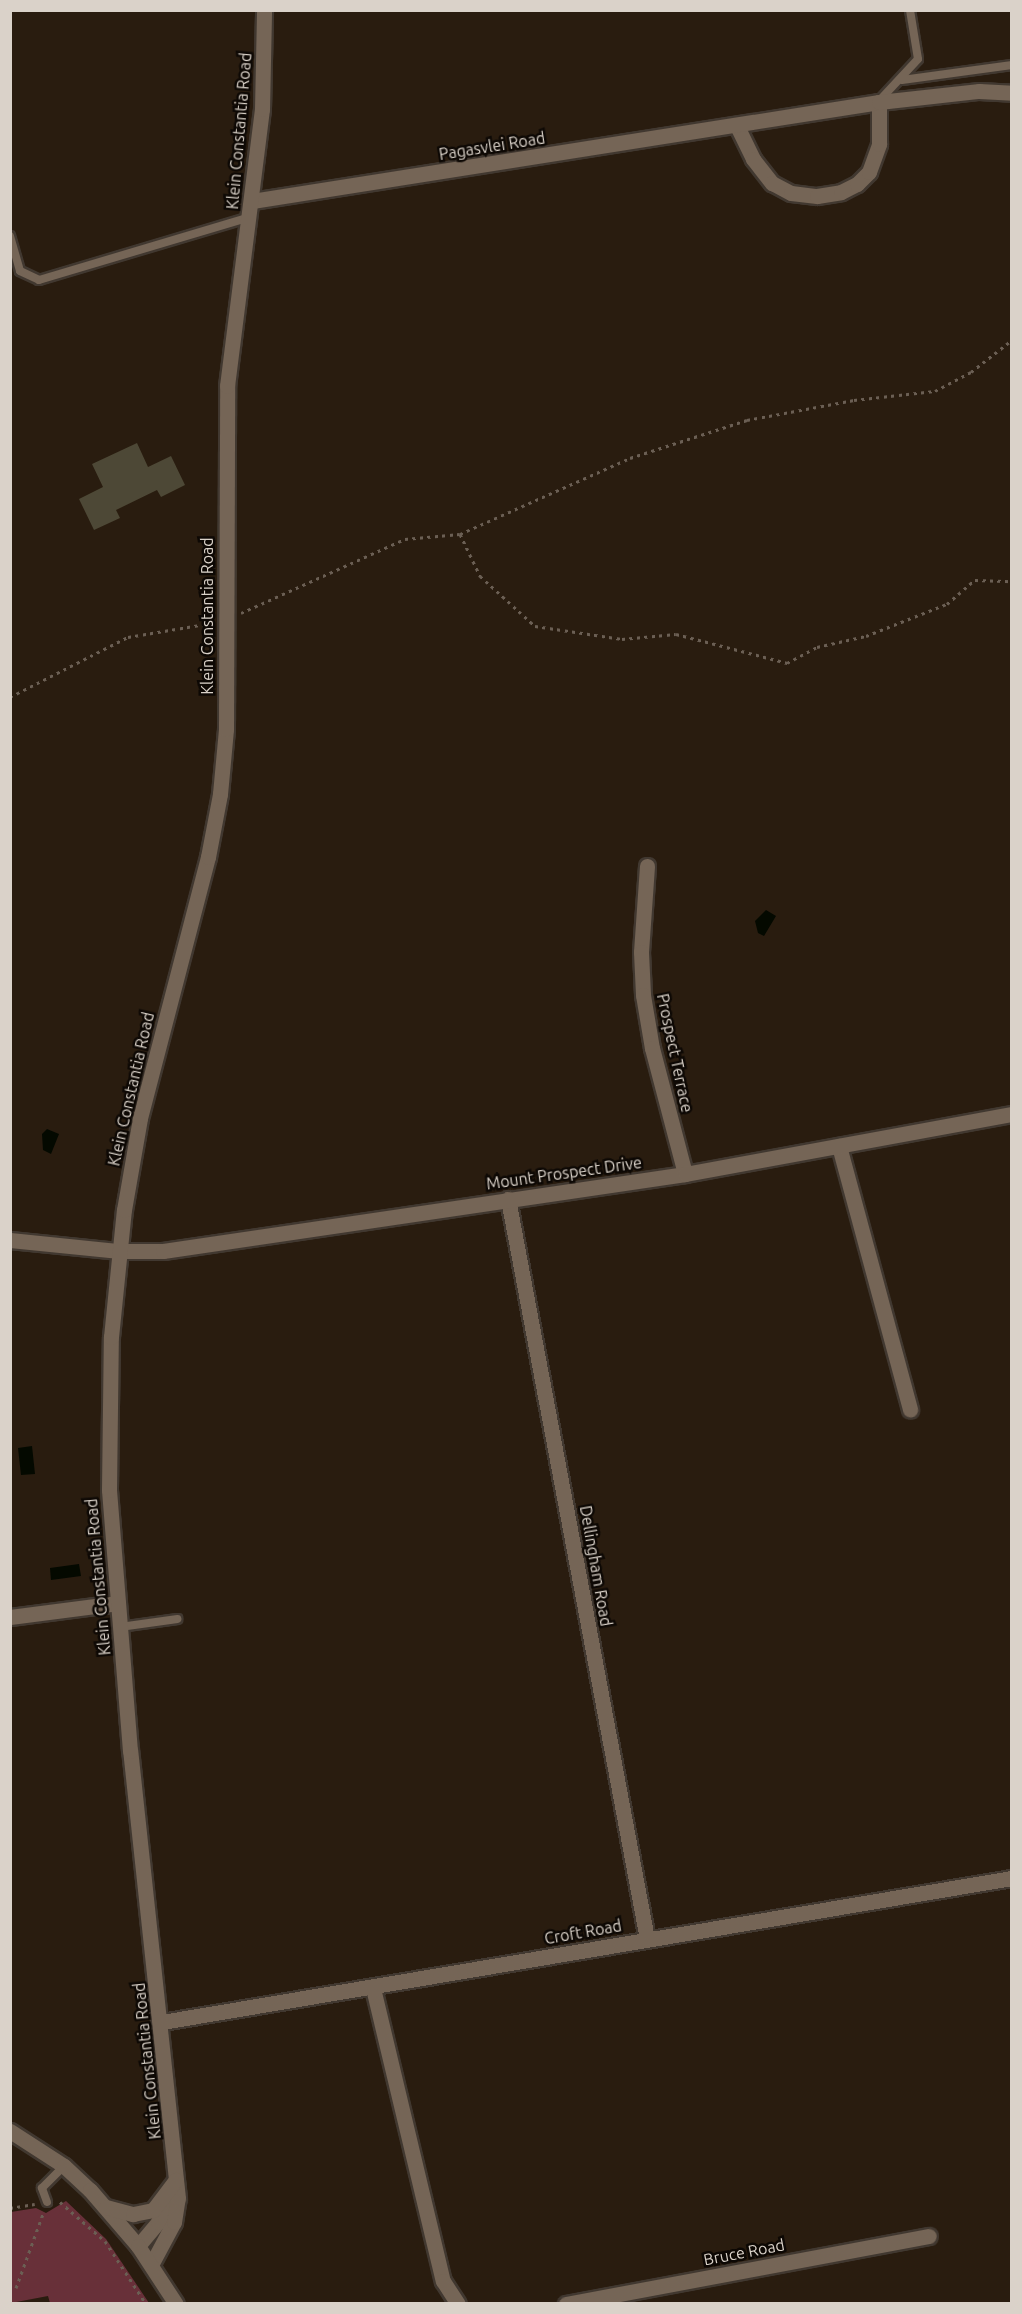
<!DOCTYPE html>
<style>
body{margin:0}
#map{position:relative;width:1022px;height:2314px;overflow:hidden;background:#291c0f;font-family:Ubuntu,sans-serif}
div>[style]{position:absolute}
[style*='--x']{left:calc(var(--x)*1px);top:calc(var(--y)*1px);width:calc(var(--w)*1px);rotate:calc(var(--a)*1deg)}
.green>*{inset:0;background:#683039}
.water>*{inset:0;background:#040900}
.building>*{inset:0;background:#4d4836}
.path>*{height:3px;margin-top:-1.5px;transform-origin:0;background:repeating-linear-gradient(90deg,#6b5f54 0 3px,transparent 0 7.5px)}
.roads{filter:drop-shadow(2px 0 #413830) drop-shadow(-2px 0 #413830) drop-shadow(0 2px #413830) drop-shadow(0 -2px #413830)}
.service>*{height:8px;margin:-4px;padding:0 4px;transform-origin:4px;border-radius:4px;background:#756556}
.minor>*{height:15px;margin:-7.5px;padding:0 7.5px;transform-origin:7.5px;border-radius:7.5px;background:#756556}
.tertiary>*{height:15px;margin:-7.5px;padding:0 7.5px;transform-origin:7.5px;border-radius:7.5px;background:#756556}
.secondary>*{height:15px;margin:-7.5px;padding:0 7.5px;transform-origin:7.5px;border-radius:7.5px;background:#756556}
span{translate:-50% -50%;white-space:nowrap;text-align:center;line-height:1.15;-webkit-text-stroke:5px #0d0804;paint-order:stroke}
.street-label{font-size:16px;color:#dad2c9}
.frame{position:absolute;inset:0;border:12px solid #dad2c9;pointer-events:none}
</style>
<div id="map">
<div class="green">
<div style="clip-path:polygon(66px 2201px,106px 2239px,149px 2303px,50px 2303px,48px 2296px,11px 2303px,11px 2212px,36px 2208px,46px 2213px)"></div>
</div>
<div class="water">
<div style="clip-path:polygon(766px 910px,776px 916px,764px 936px,758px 933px,755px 921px)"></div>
<div style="clip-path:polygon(47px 1129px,59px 1134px,51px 1154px,43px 1150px,42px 1134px)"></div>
<div style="clip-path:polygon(32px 1446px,35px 1474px,21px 1475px,18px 1448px)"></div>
<div style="clip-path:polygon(79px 1564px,81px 1576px,51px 1580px,50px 1568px)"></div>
</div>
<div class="building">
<div style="clip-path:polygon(137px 443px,148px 467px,171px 456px,185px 485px,161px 497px,157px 490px,116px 510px,120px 518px,94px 530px,79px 499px,103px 487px,92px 464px)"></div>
</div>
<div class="path">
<div style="--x:460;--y:534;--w:47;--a:64.5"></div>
<div style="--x:480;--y:576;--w:74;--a:42.3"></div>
<div style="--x:535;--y:626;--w:88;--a:8.5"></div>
<div style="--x:622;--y:639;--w:54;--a:-5.3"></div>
<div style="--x:676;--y:634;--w:115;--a:14.6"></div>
<div style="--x:787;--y:663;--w:34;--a:-28"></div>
<div style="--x:817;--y:647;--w:50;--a:-12.7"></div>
<div style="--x:866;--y:636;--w:87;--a:-21.6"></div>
<div style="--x:947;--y:604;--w:37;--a:-41"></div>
<div style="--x:975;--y:580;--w:37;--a:2"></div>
<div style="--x:241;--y:613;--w:180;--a:-24.3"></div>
<div style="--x:405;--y:539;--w:55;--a:-5.2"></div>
<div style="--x:460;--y:534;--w:186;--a:-24.1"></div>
<div style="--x:630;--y:458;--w:123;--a:-18"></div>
<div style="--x:747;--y:420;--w:109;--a:-10.6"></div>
<div style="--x:854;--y:400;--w:81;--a:-6.3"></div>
<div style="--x:935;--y:391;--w:41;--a:-27.8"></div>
<div style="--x:971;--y:372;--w:52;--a:-38"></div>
<div style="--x:10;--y:697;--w:132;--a:-27"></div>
<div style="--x:128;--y:637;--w:85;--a:-9.5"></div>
<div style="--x:60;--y:2202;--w:60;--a:40.9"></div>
<div style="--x:105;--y:2241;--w:75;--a:56.9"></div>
<div style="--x:10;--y:2208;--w:25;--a:-9"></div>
<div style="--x:16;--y:2288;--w:79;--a:-70"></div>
</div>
<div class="roads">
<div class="service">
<div style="--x:902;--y:80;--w:111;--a:-7.8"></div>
<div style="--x:879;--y:101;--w:57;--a:-47.1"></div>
<div style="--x:918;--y:59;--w:50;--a:-99.3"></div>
<div style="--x:10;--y:236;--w:36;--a:74"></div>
<div style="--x:20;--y:271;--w:21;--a:25"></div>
<div style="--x:39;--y:280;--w:220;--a:-16.6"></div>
<div style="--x:120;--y:1627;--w:58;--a:-8"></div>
<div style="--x:47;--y:2202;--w:15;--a:-110"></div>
<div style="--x:42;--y:2188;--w:31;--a:-45"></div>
</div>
<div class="minor">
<div style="--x:737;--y:126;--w:37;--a:64"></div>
<div style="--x:753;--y:159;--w:31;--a:52"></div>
<div style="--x:772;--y:183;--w:21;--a:28"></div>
<div style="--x:791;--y:193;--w:26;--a:7"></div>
<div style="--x:817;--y:196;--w:24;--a:-9"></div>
<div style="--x:841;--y:192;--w:18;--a:-27"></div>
<div style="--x:857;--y:184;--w:17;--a:-45"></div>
<div style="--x:869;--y:172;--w:30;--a:-70"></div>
<div style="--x:879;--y:144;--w:42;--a:-90"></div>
<div style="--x:252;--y:201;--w:635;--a:-8.97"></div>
<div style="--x:879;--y:102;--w:101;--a:-6.3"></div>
<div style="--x:979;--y:91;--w:33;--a:3"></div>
<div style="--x:647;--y:866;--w:86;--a:94"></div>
<div style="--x:641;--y:952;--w:43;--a:87.3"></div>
<div style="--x:643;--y:995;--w:54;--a:80.4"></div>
<div style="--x:652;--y:1048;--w:130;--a:75.3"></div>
<div style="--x:839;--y:1146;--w:273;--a:74.9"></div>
<div style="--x:508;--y:1199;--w:753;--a:79.36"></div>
<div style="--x:10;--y:1240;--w:110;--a:5.8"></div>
<div style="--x:119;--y:1251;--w:44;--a:0"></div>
<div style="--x:163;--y:1251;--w:528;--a:-8.39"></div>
<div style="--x:685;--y:1174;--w:332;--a:-10.4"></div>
<div style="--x:10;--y:1617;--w:109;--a:-7.4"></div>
<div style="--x:373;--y:1988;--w:301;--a:76.6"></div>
<div style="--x:443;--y:2281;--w:27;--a:57"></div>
<div style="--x:162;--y:2022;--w:862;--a:-9.62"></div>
<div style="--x:566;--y:2304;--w:369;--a:-10.6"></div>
</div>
<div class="tertiary">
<div style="--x:138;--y:2246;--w:31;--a:-50"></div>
<div style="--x:158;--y:2222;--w:36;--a:-66"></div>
<div style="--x:151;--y:2265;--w:49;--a:-61.9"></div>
<div style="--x:174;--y:2222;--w:24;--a:-81"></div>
<div style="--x:178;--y:2198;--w:450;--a:-96.1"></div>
<div style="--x:130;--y:1751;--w:262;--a:-94.6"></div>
<div style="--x:109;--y:1490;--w:153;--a:-89.3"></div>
<div style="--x:111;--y:1337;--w:128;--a:-84.2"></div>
<div style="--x:124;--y:1210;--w:93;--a:-80.1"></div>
<div style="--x:140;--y:1118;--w:270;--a:-75.4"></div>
<div style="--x:208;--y:857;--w:64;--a:-79.2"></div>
<div style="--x:220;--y:794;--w:65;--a:-84.7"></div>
<div style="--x:226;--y:729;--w:343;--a:-89.8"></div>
<div style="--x:227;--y:386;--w:279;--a:-82.8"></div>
<div style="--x:262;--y:109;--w:99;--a:-88.8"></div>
</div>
<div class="secondary">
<div style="--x:10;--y:2131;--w:64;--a:32.9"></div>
<div style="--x:64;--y:2166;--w:35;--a:43"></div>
<div style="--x:90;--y:2190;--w:74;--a:49.4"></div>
<div style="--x:138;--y:2246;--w:69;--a:56.8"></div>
<div style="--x:106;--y:2207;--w:28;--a:15"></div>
<div style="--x:133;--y:2214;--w:20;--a:-11"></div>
<div style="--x:153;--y:2210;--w:38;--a:-53"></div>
</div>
</div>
<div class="street-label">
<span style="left:239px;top:131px;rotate:-85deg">Klein Constantia Road</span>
<span style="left:492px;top:146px;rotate:-9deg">Pagasvlei Road</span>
<span style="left:207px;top:616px;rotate:-90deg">Klein Constantia Road</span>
<span style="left:675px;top:1053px;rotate:78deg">Prospect Terrace</span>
<span style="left:131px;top:1089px;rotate:-77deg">Klein Constantia Road</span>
<span style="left:564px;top:1173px;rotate:-8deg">Mount Prospect Drive</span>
<span style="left:596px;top:1566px;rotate:80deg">Dellingham Road</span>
<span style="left:98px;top:1577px;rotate:-95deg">Klein Constantia Road</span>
<span style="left:583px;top:1932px;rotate:-10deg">Croft Road</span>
<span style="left:147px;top:2061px;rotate:-96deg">Klein Constantia Road</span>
<span style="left:744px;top:2252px;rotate:-11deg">Bruce Road</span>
</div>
<div class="frame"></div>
</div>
